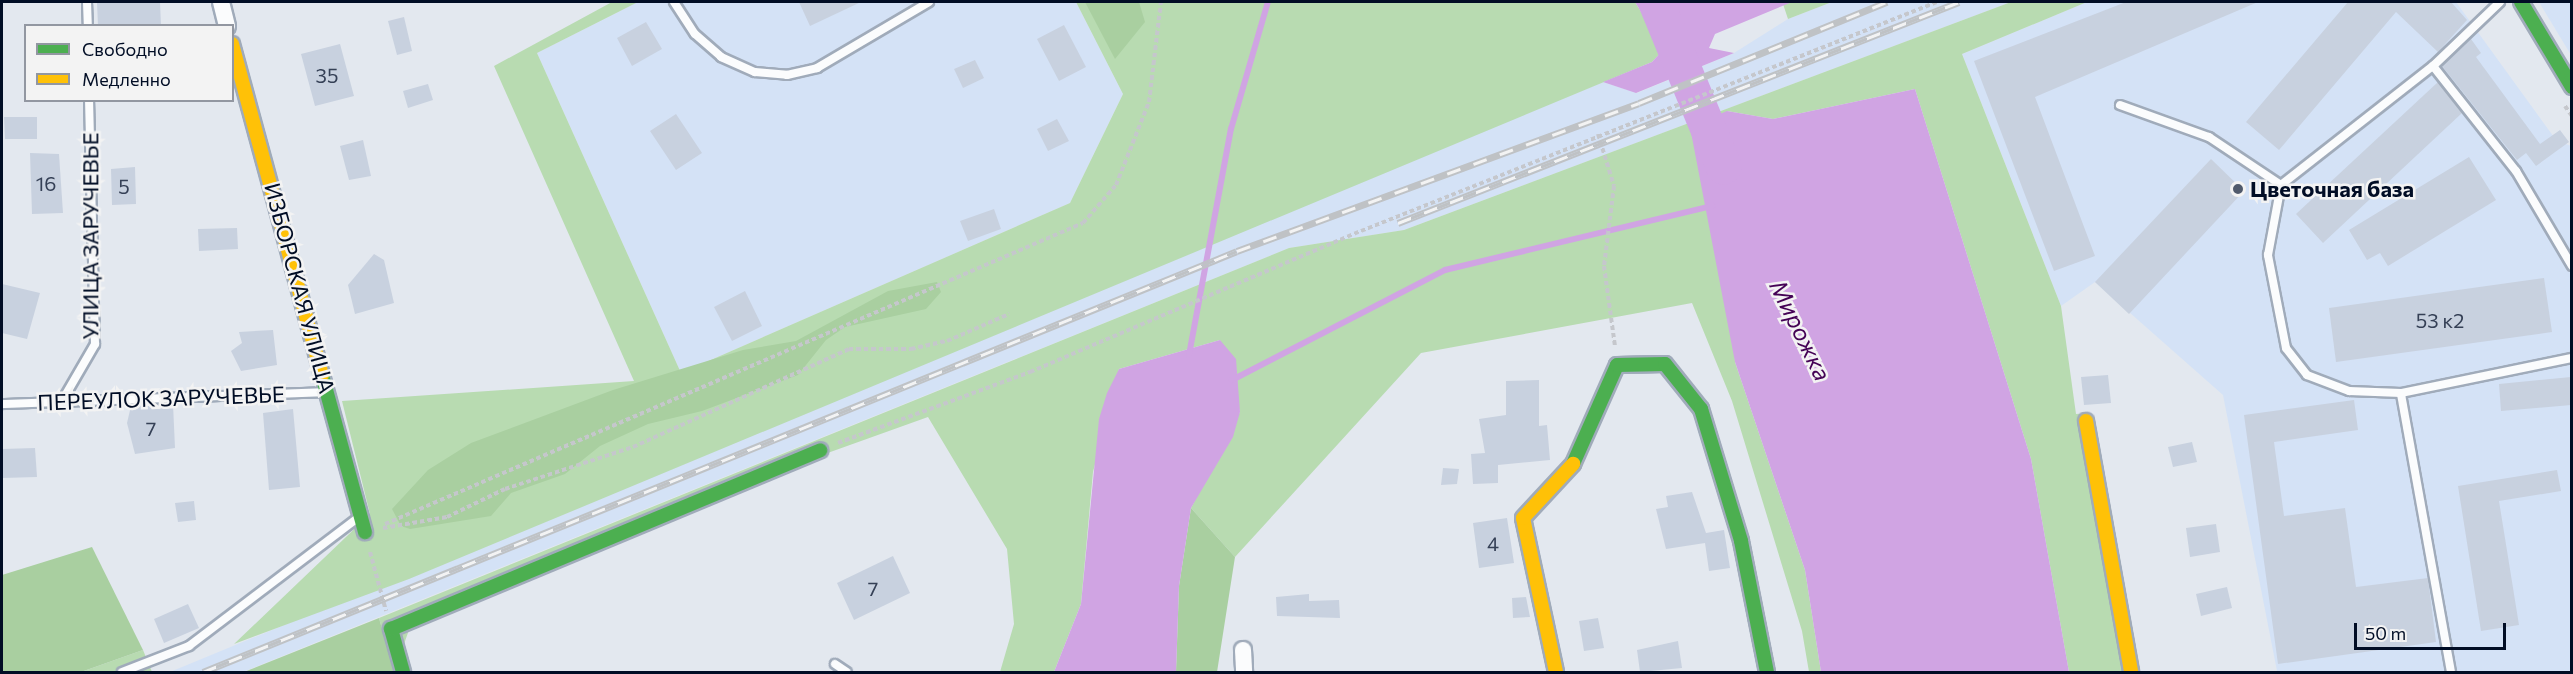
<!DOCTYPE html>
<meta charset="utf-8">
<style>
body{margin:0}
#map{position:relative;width:2573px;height:674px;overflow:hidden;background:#e3e8ef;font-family:Commissioner,sans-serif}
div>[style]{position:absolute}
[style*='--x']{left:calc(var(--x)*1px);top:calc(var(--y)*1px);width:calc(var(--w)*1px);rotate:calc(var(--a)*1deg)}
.built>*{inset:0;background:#d4e2f6}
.green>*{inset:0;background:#b8dbb1}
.forest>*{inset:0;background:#a9cfa0}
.water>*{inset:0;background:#d0a4e3}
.stream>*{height:6px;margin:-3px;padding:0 3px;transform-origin:3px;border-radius:3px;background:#d0a4e3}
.river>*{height:36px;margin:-18px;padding:0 18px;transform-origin:18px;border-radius:18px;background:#d0a4e3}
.building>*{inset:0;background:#c8d1df}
.path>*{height:4px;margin-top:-2px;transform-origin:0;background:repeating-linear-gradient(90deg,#c5c7cc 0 4.5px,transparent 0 7.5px)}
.roads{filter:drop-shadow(2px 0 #a0abba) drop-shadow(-2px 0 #a0abba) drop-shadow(0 2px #a0abba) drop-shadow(0 -2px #a0abba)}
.lane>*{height:8px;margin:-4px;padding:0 4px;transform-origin:4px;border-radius:4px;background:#fbfcfd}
.street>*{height:16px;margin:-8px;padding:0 8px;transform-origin:8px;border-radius:8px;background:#fbfcfd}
.fast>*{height:14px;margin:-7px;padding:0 7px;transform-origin:7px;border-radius:7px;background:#4caf50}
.slow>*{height:14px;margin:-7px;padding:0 7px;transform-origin:7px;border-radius:7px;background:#ffc107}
.rail>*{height:7px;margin-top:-3.5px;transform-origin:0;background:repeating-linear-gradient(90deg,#f3f3f3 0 14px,#bfc2c5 0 28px);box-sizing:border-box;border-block:2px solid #bfc2c5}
.dots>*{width:16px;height:16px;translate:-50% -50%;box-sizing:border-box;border:3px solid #f3f3f3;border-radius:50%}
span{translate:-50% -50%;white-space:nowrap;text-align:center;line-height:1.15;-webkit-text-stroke:5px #f3f3f3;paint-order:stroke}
.number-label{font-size:20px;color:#354056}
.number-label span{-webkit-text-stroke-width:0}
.poi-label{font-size:22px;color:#010d25;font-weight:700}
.left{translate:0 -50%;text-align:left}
.street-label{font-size:22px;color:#010d25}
.water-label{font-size:24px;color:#440255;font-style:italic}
.frame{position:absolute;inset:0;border:3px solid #010d25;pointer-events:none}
.legend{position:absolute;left:24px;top:24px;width:210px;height:78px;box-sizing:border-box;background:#f3f3f3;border:2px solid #9297a1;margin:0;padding:8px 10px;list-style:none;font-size:18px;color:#010d25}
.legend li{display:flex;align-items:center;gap:12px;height:30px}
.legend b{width:30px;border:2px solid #9297a1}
.scale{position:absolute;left:2354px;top:623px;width:152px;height:27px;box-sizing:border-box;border:3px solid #010d25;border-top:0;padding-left:8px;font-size:18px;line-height:21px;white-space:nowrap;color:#010d25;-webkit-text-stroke:4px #f3f3f3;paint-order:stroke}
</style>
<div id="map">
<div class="built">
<div style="clip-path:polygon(638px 2px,1076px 2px,1123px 94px,1070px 203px,681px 373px,537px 53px)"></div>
<div style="clip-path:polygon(1832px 2px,2011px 2px,1404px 230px,1289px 248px,243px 672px,170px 672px,1603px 82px,1637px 93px,1734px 53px,1788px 19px)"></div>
<div style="clip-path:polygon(2087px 2px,2456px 2px,2556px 140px,2571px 146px,2571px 672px,2277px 671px,2223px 395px,2095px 282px,2061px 306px,1962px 54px)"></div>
<div style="clip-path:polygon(2539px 2px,2571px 2px,2571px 55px)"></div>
</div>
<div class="green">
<div style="clip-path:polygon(612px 2px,638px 2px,537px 53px,681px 373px,1070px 203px,1123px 94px,1076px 2px,1635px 2px,1664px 49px,1652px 62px,409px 579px,234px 644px,370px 514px,342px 401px,634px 381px,494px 66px)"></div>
<div style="clip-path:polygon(1790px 2px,1832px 2px,1788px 19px,1783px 4px)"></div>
<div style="clip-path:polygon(2011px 2px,2087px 2px,1962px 54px,2061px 306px,2076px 414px,2091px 413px,2130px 672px,2069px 672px,2031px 459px,1915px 89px,1773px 119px,1727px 111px,1735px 362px,1805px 570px,1821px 672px,1809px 672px,1802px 631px,1732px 401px,1692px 303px,1421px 353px,1235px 557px,1191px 508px,1240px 412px,1220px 340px,1119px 369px,1093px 472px,1081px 604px,1054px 672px,1000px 672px,1014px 624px,1007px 549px,928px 417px,822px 455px,409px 630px,394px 672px,379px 618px,1289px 248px,1404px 230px)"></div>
<div style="clip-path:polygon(143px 650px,152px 672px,81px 672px)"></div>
</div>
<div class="forest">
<div style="clip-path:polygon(1085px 2px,1139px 2px,1145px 22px,1115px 59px)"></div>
<div style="clip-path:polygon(937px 282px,941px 292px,926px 309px,845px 327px,826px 340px,798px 375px,702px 411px,648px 424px,600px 446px,565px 474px,511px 493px,491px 516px,410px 529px,401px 526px,392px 509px,428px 470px,471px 443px,613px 390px,743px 350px,796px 341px,888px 291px)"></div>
<div style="clip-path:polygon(1191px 508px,1235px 557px,1217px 672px,1176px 672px,1179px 586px)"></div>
<div style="clip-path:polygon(92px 547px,143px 650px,81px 672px,2px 672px,2px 575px)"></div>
<div style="clip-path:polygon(379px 618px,394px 672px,244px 672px)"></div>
</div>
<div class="water">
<div style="clip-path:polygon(1635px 2px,1792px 2px,1715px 34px,1709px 48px,1734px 53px,1636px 93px,1603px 82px,1652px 62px,1664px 49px)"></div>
<div style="clip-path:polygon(1915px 89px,2031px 459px,2069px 672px,1821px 672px,1805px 570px,1735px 362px,1690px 127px,1727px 111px,1773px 119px)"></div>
<div style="clip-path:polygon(1220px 340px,1236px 359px,1240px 412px,1233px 437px,1191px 508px,1179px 586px,1176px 672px,1054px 672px,1081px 604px,1099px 419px,1107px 393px,1119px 369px)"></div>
</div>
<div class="stream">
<div style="--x:1189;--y:355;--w:230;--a:-79.5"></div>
<div style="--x:1231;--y:129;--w:132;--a:-73.8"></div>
<div style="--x:1232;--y:380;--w:240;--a:-27.3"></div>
<div style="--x:1445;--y:270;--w:275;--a:-13.5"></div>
</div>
<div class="river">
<div style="--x:1656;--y:2;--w:178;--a:67.6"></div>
</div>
<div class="building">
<div style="clip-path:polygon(97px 2px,160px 2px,161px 26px,98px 26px)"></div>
<div style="clip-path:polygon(799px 2px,861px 2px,810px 26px)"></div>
<div style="clip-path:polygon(2126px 2px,2258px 2px,2035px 97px,2095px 256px,2054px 271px,1974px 61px)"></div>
<div style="clip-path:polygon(2348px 2px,2451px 2px,2467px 20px,2438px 52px,2396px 12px,2279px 150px,2246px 122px)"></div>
<div style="clip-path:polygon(404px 17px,412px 51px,397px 55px,388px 21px)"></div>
<div style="clip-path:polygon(646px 22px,662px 49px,632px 66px,617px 38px)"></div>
<div style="clip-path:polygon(1064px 25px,1086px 67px,1059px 81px,1037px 39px)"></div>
<div style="clip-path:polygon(2471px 39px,2481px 53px,2476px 57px,2540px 144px,2560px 130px,2569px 142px,2536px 166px,2526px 153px,2517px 160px,2442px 66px)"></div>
<div style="clip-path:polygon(340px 44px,354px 96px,315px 106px,301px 54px)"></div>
<div style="clip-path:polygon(975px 60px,984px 78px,963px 88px,954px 69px)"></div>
<div style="clip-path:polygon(2438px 82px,2462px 113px,2323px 243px,2296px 214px)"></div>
<div style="clip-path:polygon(428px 84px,433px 100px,408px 108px,403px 91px)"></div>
<div style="clip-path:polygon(676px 114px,702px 153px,676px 170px,650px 131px)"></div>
<div style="clip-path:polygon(4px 117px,37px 117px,37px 139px,5px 139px)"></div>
<div style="clip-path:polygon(1057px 119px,1069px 141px,1048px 151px,1037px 129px)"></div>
<div style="clip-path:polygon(363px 140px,371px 176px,349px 180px,340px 146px)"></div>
<div style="clip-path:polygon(30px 153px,59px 154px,63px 213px,32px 214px)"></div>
<div style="clip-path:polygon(2469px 157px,2496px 200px,2388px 266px,2380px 253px,2367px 260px,2349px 230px)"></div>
<div style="clip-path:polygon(2211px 159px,2244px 191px,2129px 314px,2095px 282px)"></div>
<div style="clip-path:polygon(135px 167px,136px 204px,112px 205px,111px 169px)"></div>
<div style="clip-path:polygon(994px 209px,1001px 229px,968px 241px,960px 221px)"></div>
<div style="clip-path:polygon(237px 228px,238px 249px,199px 251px,198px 229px)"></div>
<div style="clip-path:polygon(374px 254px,384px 260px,394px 303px,355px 314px,348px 285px)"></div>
<div style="clip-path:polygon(2544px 278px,2552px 332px,2336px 362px,2329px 308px)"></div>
<div style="clip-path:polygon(2px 284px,40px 293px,27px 339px,2px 333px)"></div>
<div style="clip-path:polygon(745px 291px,762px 326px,732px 341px,714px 307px)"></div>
<div style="clip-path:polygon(273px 330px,277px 365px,241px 371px,231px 351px,242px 343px,239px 332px)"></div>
<div style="clip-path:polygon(2108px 375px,2111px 403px,2084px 405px,2081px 377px)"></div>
<div style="clip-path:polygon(2571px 377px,2571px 405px,2501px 411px,2499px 384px)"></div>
<div style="clip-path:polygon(1539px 380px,1539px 426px,1547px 425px,1550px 460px,1498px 465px,1498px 483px,1473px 484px,1471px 454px,1485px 453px,1479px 419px,1506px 415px,1506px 381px)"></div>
<div style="clip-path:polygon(2354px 400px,2358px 430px,2274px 442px,2284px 516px,2345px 508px,2356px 587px,2428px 578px,2436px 642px,2278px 664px,2244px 415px)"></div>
<div style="clip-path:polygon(173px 404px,175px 448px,135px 454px,127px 423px,131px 406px)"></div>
<div style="clip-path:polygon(293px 409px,300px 487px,269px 490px,263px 413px)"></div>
<div style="clip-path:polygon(2192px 442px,2197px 462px,2173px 467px,2168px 447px)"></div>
<div style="clip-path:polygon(35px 448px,37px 477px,2px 478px,2px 449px)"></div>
<div style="clip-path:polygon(1443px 468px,1459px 469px,1457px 484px,1441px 485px)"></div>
<div style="clip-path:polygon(2557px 470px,2561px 491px,2499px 501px,2519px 625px,2481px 631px,2458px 486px)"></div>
<div style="clip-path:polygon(1692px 492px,1706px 533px,1724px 530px,1730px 568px,1709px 571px,1705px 543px,1666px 549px,1656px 509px,1668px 507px,1666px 496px)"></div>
<div style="clip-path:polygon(194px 501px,196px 520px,178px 522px,175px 503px)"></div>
<div style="clip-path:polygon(1507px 518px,1514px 563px,1479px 568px,1473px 523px)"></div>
<div style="clip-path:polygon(2216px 524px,2220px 552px,2190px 557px,2186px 528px)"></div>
<div style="clip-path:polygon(893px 556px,910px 593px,854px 620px,837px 583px)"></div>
<div style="clip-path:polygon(2227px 587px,2232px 608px,2201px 616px,2196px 594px)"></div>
<div style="clip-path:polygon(1309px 594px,1309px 601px,1339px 600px,1340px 618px,1277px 616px,1276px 597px)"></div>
<div style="clip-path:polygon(1526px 597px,1530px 617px,1513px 618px,1512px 598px)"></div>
<div style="clip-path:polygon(188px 604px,199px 628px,164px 643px,154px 619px)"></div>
<div style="clip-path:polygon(1598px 618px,1604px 648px,1584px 651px,1579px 621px)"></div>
<div style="clip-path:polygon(1678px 641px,1682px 668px,1640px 672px,1637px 650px)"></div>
</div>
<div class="path">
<div style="--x:2565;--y:106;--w:12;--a:55"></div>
<div style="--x:1598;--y:134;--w:54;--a:72.9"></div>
<div style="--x:1614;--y:186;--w:81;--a:97.1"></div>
<div style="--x:1604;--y:266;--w:81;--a:82.2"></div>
<div style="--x:838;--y:443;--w:205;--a:-20.3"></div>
<div style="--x:1030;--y:372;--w:360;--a:-23.1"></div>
<div style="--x:1361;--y:231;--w:620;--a:-21.68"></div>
<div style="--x:385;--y:524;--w:760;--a:-23.33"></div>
<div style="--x:1083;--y:223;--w:50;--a:-49"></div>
<div style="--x:1116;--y:185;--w:89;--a:-68.3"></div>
<div style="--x:1149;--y:102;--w:101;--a:-83.2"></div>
<div style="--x:383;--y:528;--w:65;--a:-9.8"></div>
<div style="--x:447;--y:517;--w:64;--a:-25.8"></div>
<div style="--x:505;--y:489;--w:135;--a:-18.2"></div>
<div style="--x:633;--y:447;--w:237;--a:-24.4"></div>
<div style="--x:849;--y:349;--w:62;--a:0"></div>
<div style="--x:911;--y:349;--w:37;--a:-13"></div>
<div style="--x:947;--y:341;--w:68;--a:-23.5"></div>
<div style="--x:370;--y:552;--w:61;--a:74.8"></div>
</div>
<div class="roads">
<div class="lane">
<div style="--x:87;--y:2;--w:24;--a:88"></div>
<div style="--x:674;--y:2;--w:38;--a:57"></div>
<div style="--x:695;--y:34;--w:35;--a:41"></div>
<div style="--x:721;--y:57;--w:37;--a:24"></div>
<div style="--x:755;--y:72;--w:32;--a:5"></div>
<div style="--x:787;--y:75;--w:31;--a:-13"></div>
<div style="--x:817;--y:68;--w:130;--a:-30.5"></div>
<div style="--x:2500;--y:2;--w:93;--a:136.3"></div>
<div style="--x:2433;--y:66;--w:134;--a:51.7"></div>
<div style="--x:2516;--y:171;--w:110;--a:59.5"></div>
<div style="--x:2120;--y:105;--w:95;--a:19.8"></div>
<div style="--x:2209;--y:137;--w:87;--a:33.7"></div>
<div style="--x:2401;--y:393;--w:52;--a:-177.8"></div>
<div style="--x:2349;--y:391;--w:45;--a:-159.1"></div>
<div style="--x:2307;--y:375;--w:34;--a:-128"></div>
<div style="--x:2286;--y:348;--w:95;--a:-101"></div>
<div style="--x:2268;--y:255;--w:71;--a:-79.5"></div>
<div style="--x:2281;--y:185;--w:193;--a:-38.1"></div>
<div style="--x:62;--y:401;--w:66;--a:-59.9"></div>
<div style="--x:95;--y:344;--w:244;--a:-91.4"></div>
<div style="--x:2;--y:404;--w:323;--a:-2.1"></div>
<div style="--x:835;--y:664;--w:14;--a:34"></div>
<div style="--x:122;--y:672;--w:72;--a:-21.2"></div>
<div style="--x:189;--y:646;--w:215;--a:-37.2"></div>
<div style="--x:2451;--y:672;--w:283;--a:-100.2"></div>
<div style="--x:2401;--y:393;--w:175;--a:-11.6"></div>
</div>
<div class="street">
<div style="--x:221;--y:2;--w:25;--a:76"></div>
<div style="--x:1243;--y:650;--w:22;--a:87"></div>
</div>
<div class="fast">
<div style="--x:2521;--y:2;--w:99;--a:59"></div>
<div style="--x:322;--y:375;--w:163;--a:74.7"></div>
<div style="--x:1573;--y:464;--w:108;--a:-66"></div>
<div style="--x:1617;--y:365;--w:48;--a:-1.2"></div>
<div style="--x:1665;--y:364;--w:58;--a:51.3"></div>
<div style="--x:1701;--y:409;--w:138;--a:73.1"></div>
<div style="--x:1741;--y:541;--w:134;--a:78.8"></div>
<div style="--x:403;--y:672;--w:45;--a:-105.6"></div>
<div style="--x:391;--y:629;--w:465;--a:-22.6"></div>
</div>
<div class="slow">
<div style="--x:232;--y:44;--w:343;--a:74.8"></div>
<div style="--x:2086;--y:421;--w:255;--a:79.8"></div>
<div style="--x:1556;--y:672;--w:157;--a:-102.1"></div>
<div style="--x:1523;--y:518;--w:74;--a:-47.2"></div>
</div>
</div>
<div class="rail">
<div style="--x:1398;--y:223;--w:603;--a:-21.5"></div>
<div style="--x:203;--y:672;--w:1116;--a:-22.15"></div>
<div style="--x:1237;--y:251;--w:428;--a:-20.2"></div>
<div style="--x:1639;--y:103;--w:268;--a:-22.2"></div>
</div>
<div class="dots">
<div style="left:2238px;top:189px;background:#505a6c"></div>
</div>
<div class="number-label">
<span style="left:327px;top:75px">35</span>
<span style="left:46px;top:183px">16</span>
<span style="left:124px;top:186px">5</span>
<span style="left:2440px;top:320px">53 к2</span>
<span style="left:151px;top:428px">7</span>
<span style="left:1493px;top:543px">4</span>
<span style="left:873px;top:588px">7</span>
</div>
<div class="poi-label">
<span class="left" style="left:2250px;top:189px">Цветочная база</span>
</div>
<div class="street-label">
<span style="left:90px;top:236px;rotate:-90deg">УЛИЦА ЗАРУЧЕВЬЕ</span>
<span style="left:300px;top:288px;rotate:75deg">ИЗБОРСКАЯ УЛИЦА</span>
<span style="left:161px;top:398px;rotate:-2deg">ПЕРЕУЛОК ЗАРУЧЕВЬЕ</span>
</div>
<div class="water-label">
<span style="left:1801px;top:330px;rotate:64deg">Мирожка</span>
</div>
<div class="frame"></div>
<ul class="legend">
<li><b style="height:8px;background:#4caf50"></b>Свободно</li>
<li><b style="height:8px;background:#ffc107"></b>Медленно</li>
</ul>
<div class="scale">50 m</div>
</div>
